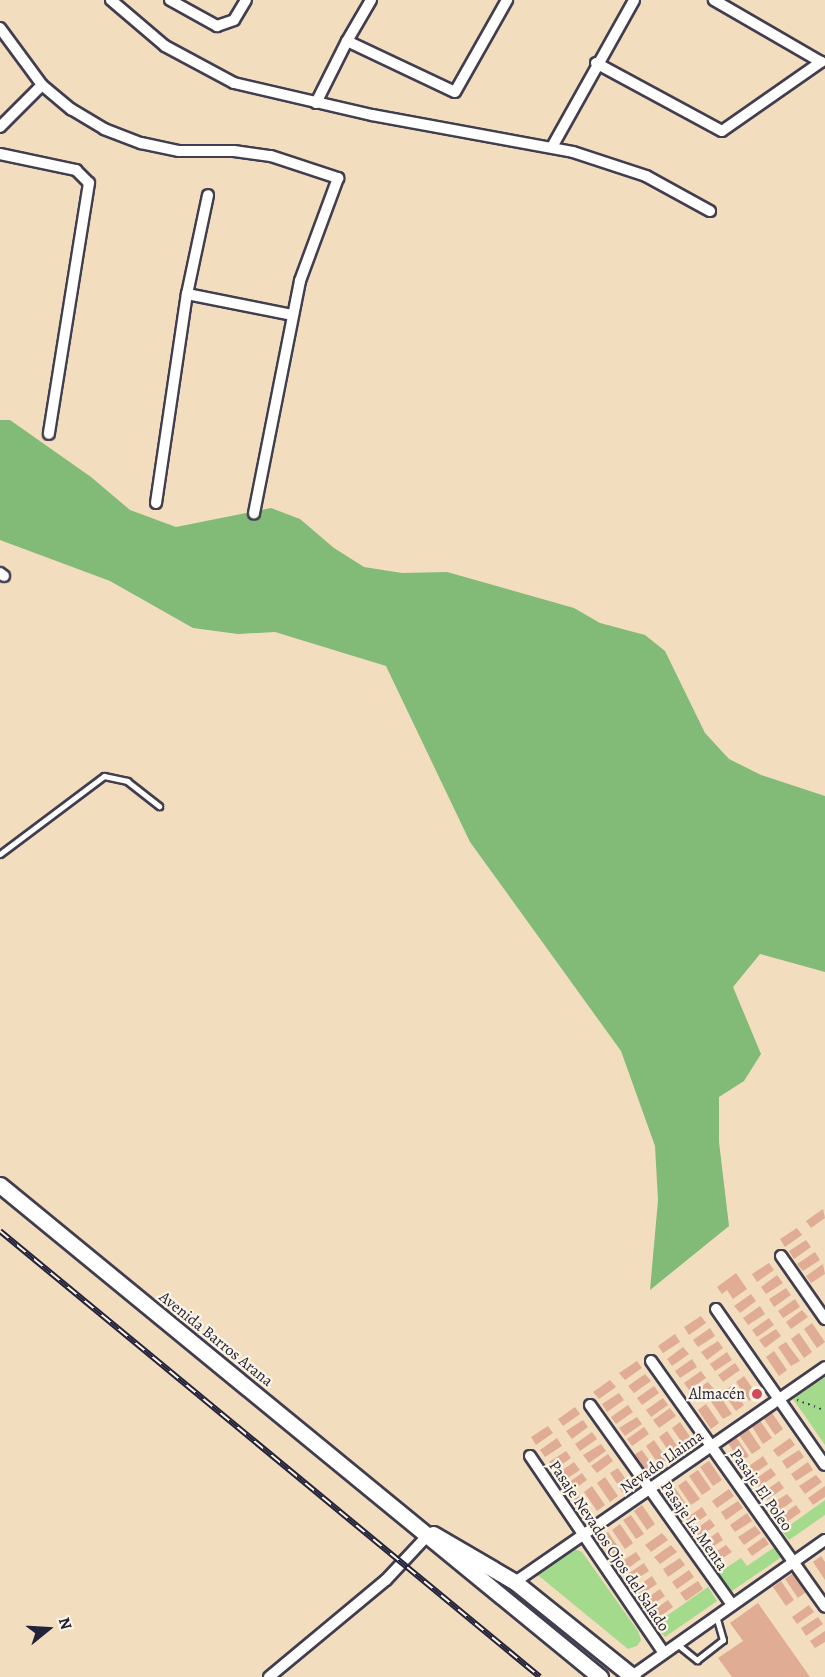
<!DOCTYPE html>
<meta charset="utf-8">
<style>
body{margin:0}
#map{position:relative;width:825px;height:1677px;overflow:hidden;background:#f3ddbf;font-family:Alegreya,serif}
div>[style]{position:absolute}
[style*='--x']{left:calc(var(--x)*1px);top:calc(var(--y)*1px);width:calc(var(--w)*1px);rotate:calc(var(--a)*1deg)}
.green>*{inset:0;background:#a3da8b}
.forest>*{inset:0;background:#82ba77}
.building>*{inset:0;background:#e0ac94}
.path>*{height:2px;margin-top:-1px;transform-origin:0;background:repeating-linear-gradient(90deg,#413e4f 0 1.5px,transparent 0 6px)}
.roads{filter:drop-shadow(2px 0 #413e4f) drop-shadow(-2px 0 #413e4f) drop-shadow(0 2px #413e4f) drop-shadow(0 -2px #413e4f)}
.service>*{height:5px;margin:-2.5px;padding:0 2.5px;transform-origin:2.5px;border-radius:2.5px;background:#fff}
.minor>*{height:10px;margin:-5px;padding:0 5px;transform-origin:5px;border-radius:5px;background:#fff}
.secondary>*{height:15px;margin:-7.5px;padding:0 7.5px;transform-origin:7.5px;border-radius:7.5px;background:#fff}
.rail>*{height:6px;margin-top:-3px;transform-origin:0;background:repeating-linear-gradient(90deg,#fcf5e5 0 11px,#22223b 0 22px);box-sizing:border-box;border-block:2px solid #22223b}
.dots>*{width:16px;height:16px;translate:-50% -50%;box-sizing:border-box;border:3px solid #fcf5e5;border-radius:50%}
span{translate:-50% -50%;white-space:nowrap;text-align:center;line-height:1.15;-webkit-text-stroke:4.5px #fcf5e5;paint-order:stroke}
.street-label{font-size:16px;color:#22223b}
.poi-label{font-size:16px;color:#22223b}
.right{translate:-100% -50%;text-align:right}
.north{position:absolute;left:18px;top:1599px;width:60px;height:60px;-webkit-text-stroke:4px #fcf5e5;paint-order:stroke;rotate:72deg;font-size:16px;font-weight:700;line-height:24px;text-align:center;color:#22223b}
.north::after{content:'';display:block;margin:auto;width:21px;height:27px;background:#22223b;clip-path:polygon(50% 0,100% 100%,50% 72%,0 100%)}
</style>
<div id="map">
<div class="green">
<div style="clip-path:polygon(825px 1377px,825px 1445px,793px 1399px)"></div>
<div style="clip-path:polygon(825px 1500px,825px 1515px,789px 1540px,782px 1531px)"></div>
<div style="clip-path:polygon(775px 1547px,783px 1556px,729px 1593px,715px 1575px,741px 1558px,747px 1566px)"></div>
<div style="clip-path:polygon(572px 1548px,582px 1552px,638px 1631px,641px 1640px,637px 1646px,628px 1649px,533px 1571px)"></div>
<div style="clip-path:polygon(708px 1587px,717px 1601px,665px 1637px,655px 1624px)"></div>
</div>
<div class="forest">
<div style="clip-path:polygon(0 420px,10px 420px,91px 477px,130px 510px,176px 527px,271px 508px,300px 519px,334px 548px,364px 567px,402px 573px,447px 572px,574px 608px,600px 623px,645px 635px,665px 651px,705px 733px,729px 759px,761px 775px,825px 796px,825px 972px,760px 954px,733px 987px,761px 1054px,744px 1081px,719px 1097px,719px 1142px,729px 1226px,650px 1290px,658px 1200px,655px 1146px,621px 1051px,470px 842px,386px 666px,275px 632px,238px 634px,193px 628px,110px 581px,0 540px)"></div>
</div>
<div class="building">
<div style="clip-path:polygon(823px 1209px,825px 1218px,811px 1228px,806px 1221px)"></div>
<div style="clip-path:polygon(797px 1228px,802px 1235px,785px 1247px,780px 1239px)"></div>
<div style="clip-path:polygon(806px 1240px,811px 1247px,794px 1259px,789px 1251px)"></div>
<div style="clip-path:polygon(815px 1252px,820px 1260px,803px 1271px,797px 1264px)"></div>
<div style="clip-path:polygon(769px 1263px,774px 1270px,757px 1282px,752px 1274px)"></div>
<div style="clip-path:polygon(823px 1264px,825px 1274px,811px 1283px,806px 1276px)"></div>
<div style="clip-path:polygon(736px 1273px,747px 1289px,733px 1299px,727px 1290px,722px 1294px,717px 1287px)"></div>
<div style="clip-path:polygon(777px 1275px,783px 1283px,766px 1294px,761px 1287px)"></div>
<div style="clip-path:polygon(786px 1288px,791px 1295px,774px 1307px,769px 1299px)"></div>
<div style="clip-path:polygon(751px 1294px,756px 1301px,740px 1313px,734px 1306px)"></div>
<div style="clip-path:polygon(795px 1299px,800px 1307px,783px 1318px,778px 1311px)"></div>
<div style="clip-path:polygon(760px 1306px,765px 1314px,748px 1325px,743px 1318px)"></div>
<div style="clip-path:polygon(802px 1310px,808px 1317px,791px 1329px,786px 1322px)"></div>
<div style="clip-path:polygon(701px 1316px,706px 1323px,689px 1335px,684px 1327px)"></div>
<div style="clip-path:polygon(769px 1318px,774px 1325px,757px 1337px,752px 1330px)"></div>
<div style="clip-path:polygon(812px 1323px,825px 1342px,817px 1348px,804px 1329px)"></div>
<div style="clip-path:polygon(710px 1328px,715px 1336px,698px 1347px,693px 1340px)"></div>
<div style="clip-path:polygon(776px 1329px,781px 1336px,765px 1348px,759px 1340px)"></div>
<div style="clip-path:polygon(799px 1333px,812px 1352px,804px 1358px,791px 1339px)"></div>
<div style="clip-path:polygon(675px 1334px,680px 1342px,663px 1353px,658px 1346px)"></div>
<div style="clip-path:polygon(718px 1341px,723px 1348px,707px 1360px,701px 1352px)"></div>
<div style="clip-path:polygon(786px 1342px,800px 1361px,791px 1366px,778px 1347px)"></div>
<div style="clip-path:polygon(683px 1347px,689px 1354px,672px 1366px,667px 1359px)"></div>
<div style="clip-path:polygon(774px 1351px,787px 1370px,779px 1376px,766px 1357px)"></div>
<div style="clip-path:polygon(727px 1352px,732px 1360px,715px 1371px,710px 1364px)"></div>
<div style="clip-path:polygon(692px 1359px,697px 1367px,680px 1378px,675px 1371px)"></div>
<div style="clip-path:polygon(637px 1361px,642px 1368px,625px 1380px,619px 1373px)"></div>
<div style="clip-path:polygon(735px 1363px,740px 1370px,723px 1382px,718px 1375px)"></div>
<div style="clip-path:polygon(701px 1371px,706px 1378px,689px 1390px,684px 1383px)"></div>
<div style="clip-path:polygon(645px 1374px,651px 1381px,634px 1393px,628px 1386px)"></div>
<div style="clip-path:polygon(744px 1376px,757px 1395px,749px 1401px,736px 1382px)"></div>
<div style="clip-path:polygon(610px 1380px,616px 1387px,599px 1399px,593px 1392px)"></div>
<div style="clip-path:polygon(708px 1382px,714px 1389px,697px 1401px,691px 1393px)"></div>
<div style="clip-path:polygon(654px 1386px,659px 1393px,642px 1405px,637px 1398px)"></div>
<div style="clip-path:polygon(731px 1386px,744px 1405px,736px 1411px,723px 1392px)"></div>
<div style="clip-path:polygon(619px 1393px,624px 1400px,607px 1412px,602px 1404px)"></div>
<div style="clip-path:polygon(719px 1395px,732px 1414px,723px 1419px,710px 1400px)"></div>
<div style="clip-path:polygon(663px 1398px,668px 1405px,651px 1417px,646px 1410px)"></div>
<div style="clip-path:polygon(706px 1404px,719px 1423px,711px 1429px,698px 1410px)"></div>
<div style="clip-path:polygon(628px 1405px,633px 1412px,616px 1424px,611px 1417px)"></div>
<div style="clip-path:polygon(575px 1407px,580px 1414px,563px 1426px,558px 1419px)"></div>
<div style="clip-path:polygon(670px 1408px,676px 1416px,659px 1428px,653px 1420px)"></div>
<div style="clip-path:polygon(770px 1410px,783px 1429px,775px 1435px,762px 1416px)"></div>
<div style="clip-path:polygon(637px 1417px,642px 1424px,625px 1436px,619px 1428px)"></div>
<div style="clip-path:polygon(759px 1419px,772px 1438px,763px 1444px,751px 1425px)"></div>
<div style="clip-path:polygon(583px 1420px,588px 1427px,572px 1439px,566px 1431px)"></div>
<div style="clip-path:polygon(680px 1422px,693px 1441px,685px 1447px,672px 1428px)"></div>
<div style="clip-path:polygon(548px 1426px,553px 1433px,536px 1445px,531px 1437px)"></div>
<div style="clip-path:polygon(644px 1427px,649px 1434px,632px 1446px,627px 1439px)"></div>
<div style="clip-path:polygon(748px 1429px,761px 1448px,752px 1454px,739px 1435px)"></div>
<div style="clip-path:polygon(667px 1431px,680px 1450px,672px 1456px,659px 1437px)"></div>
<div style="clip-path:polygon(592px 1432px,597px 1439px,580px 1451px,575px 1444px)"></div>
<div style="clip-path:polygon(736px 1437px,749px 1456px,740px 1462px,728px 1443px)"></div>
<div style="clip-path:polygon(557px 1438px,562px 1446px,545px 1457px,540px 1450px)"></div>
<div style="clip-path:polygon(790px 1438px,795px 1445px,778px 1457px,773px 1450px)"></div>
<div style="clip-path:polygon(654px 1440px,667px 1459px,659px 1465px,646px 1446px)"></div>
<div style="clip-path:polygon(601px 1444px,606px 1451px,589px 1463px,583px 1455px)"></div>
<div style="clip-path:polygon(642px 1450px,655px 1469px,646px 1474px,634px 1455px)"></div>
<div style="clip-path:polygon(799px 1450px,804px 1457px,787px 1469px,782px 1461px)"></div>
<div style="clip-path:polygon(566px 1451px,571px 1458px,554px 1470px,549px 1462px)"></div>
<div style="clip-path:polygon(608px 1454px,613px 1461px,597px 1473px,591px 1466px)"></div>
<div style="clip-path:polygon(763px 1456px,768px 1464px,751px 1476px,746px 1468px)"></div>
<div style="clip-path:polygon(709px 1461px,722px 1480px,713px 1486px,700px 1467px)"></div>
<div style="clip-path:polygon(574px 1462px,580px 1470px,563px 1481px,557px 1474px)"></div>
<div style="clip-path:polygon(808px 1462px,813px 1470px,796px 1481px,791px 1474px)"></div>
<div style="clip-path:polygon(618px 1468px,631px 1487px,623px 1493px,610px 1473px)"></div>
<div style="clip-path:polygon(771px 1468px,776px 1475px,759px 1487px,754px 1480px)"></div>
<div style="clip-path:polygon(698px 1470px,711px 1489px,702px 1495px,689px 1476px)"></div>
<div style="clip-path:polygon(582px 1473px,587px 1480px,570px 1492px,565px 1485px)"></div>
<div style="clip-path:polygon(816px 1475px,822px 1482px,805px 1494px,799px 1486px)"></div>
<div style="clip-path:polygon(605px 1477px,618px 1496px,610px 1502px,597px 1483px)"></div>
<div style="clip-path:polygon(686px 1480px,700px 1499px,691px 1505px,678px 1486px)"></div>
<div style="clip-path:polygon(779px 1481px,784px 1488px,767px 1500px,762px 1493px)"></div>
<div style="clip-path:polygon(592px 1486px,605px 1505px,597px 1511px,584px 1492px)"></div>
<div style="clip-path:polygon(825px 1486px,825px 1497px,813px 1505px,808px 1498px)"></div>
<div style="clip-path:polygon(675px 1488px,688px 1507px,679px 1513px,666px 1494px)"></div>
<div style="clip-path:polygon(729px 1489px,734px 1496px,717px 1508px,712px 1501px)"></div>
<div style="clip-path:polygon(787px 1494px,793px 1501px,776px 1513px,770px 1505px)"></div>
<div style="clip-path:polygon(580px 1495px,593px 1514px,584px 1520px,571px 1501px)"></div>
<div style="clip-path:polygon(738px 1501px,743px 1508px,726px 1520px,721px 1512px)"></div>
<div style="clip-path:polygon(642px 1505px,655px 1524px,647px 1530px,634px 1511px)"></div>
<div style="clip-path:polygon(796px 1505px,801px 1512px,784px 1524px,779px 1517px)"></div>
<div style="clip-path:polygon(702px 1507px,707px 1515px,690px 1527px,685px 1519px)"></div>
<div style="clip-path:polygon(747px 1513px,752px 1521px,735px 1532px,730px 1525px)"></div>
<div style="clip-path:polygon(631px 1515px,644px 1534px,636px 1539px,623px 1520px)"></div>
<div style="clip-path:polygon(710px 1519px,715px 1526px,698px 1538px,693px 1531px)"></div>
<div style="clip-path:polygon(620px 1524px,633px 1543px,625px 1549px,612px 1530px)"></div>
<div style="clip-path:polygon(755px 1526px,761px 1533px,744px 1545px,738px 1537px)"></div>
<div style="clip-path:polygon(608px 1532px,621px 1551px,613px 1557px,600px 1538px)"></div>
<div style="clip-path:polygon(718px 1532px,723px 1540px,706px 1551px,701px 1544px)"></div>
<div style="clip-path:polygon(662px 1533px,668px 1540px,651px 1552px,645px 1545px)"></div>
<div style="clip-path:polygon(764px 1537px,769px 1544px,752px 1556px,747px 1549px)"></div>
<div style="clip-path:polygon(671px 1545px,677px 1552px,660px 1564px,654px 1557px)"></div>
<div style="clip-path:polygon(726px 1545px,732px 1552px,715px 1563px,709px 1556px)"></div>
<div style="clip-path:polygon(636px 1552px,641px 1559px,624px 1571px,619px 1563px)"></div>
<div style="clip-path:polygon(821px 1556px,825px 1562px,825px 1580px,813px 1562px)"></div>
<div style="clip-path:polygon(680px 1558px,685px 1565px,668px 1577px,663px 1569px)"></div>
<div style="clip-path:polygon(644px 1563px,649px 1571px,632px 1582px,626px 1575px)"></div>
<div style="clip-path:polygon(689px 1570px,694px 1577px,677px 1589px,672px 1582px)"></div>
<div style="clip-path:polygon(793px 1573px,806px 1592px,798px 1598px,785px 1579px)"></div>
<div style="clip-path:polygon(652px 1576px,657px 1584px,640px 1595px,635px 1588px)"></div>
<div style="clip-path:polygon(698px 1581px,703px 1589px,686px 1601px,680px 1593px)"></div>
<div style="clip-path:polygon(781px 1581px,794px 1600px,786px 1606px,773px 1587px)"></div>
<div style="clip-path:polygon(660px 1589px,665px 1596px,648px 1608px,643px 1601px)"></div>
<div style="clip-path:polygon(668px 1600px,673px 1607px,657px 1619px,651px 1612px)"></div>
<div style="clip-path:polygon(758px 1603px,810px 1677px,732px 1677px,718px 1658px,743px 1641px,730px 1623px)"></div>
<div style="clip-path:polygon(809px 1605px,814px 1612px,797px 1624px,792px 1617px)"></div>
<div style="clip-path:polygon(818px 1617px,823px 1624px,806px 1636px,801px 1628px)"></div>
<div style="clip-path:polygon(825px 1631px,825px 1642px,815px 1648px,810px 1641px)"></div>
</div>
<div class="path">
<div style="--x:797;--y:1400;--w:30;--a:20"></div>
</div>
<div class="roads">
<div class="service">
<div style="--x:0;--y:854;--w:130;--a:-36.9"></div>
<div style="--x:104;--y:776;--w:24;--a:12"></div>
<div style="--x:127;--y:781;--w:41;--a:38"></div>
<div style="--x:677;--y:1644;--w:26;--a:39"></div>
<div style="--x:697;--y:1660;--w:33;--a:-38"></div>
<div style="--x:723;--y:1640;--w:25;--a:-106"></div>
</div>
<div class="minor">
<div style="--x:111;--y:0;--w:71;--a:40.4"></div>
<div style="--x:165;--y:46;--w:78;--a:28.2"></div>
<div style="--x:234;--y:83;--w:142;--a:13.1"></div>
<div style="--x:372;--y:115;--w:204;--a:10.4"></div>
<div style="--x:573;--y:152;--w:77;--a:18.2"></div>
<div style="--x:646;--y:176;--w:73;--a:28.7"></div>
<div style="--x:170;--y:0;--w:54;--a:29"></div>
<div style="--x:217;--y:26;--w:18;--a:-19"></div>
<div style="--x:234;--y:20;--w:23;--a:-59"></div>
<div style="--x:371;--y:0;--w:48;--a:120.3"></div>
<div style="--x:347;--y:41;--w:119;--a:25.3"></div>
<div style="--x:455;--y:92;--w:106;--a:-60.5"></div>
<div style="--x:0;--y:28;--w:71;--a:53.6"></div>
<div style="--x:42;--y:85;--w:38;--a:40"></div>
<div style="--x:71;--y:109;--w:39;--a:31"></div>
<div style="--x:104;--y:129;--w:40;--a:21"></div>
<div style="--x:141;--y:143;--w:39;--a:12"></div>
<div style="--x:179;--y:151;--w:55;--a:0"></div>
<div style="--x:234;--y:151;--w:37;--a:8"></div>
<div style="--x:271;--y:156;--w:71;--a:18.2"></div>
<div style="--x:338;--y:178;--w:110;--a:110.3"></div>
<div style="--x:300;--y:281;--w:237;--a:101.2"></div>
<div style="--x:596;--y:63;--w:143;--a:28.4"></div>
<div style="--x:722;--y:131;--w:121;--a:-34.9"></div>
<div style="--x:821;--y:62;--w:124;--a:-149.9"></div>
<div style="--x:316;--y:103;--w:69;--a:-63.4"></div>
<div style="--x:0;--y:127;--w:59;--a:-45"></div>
<div style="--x:552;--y:147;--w:168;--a:-60.8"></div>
<div style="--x:0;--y:154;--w:78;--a:11.9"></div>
<div style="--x:76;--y:170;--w:18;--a:45"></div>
<div style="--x:89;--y:183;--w:254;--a:99.1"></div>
<div style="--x:187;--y:294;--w:107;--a:11.3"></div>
<div style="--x:156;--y:503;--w:211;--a:-81.6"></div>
<div style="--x:187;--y:294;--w:101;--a:-78"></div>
<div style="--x:0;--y:573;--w:5;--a:37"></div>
<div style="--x:781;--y:1256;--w:77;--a:55.1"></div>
<div style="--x:716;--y:1309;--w:190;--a:55.1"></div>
<div style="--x:651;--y:1361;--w:301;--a:54.7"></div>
<div style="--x:590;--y:1405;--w:245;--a:54.6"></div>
<div style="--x:530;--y:1456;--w:238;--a:55.8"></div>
<div style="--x:515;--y:1582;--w:377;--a:-34.7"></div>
<div style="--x:632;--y:1676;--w:236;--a:-35.2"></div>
<div style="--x:269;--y:1677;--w:152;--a:-39.7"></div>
<div style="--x:386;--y:1580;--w:60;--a:-47"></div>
</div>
<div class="secondary">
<div style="--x:0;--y:1185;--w:776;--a:39.35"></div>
<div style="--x:433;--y:1534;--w:95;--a:30.3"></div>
<div style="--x:515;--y:1582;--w:151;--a:38.8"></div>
</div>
</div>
<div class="rail">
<div style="--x:0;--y:1231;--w:700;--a:39.55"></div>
</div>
<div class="dots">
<div style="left:757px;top:1394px;background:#d1495b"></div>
</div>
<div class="street-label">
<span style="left:216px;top:1339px;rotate:39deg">Avenida Barros Arana</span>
<span style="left:662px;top:1462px;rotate:-35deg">Nevado Llaima</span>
<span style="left:761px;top:1490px;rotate:55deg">Pasaje El Poleo</span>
<span style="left:694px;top:1526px;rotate:55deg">Pasaje La Menta</span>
<span style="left:609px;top:1546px;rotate:56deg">Pasaje Nevados Ojos del Salado</span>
</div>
<div class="poi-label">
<span class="right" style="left:745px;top:1394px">Almacén</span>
</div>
<div class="north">N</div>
</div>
